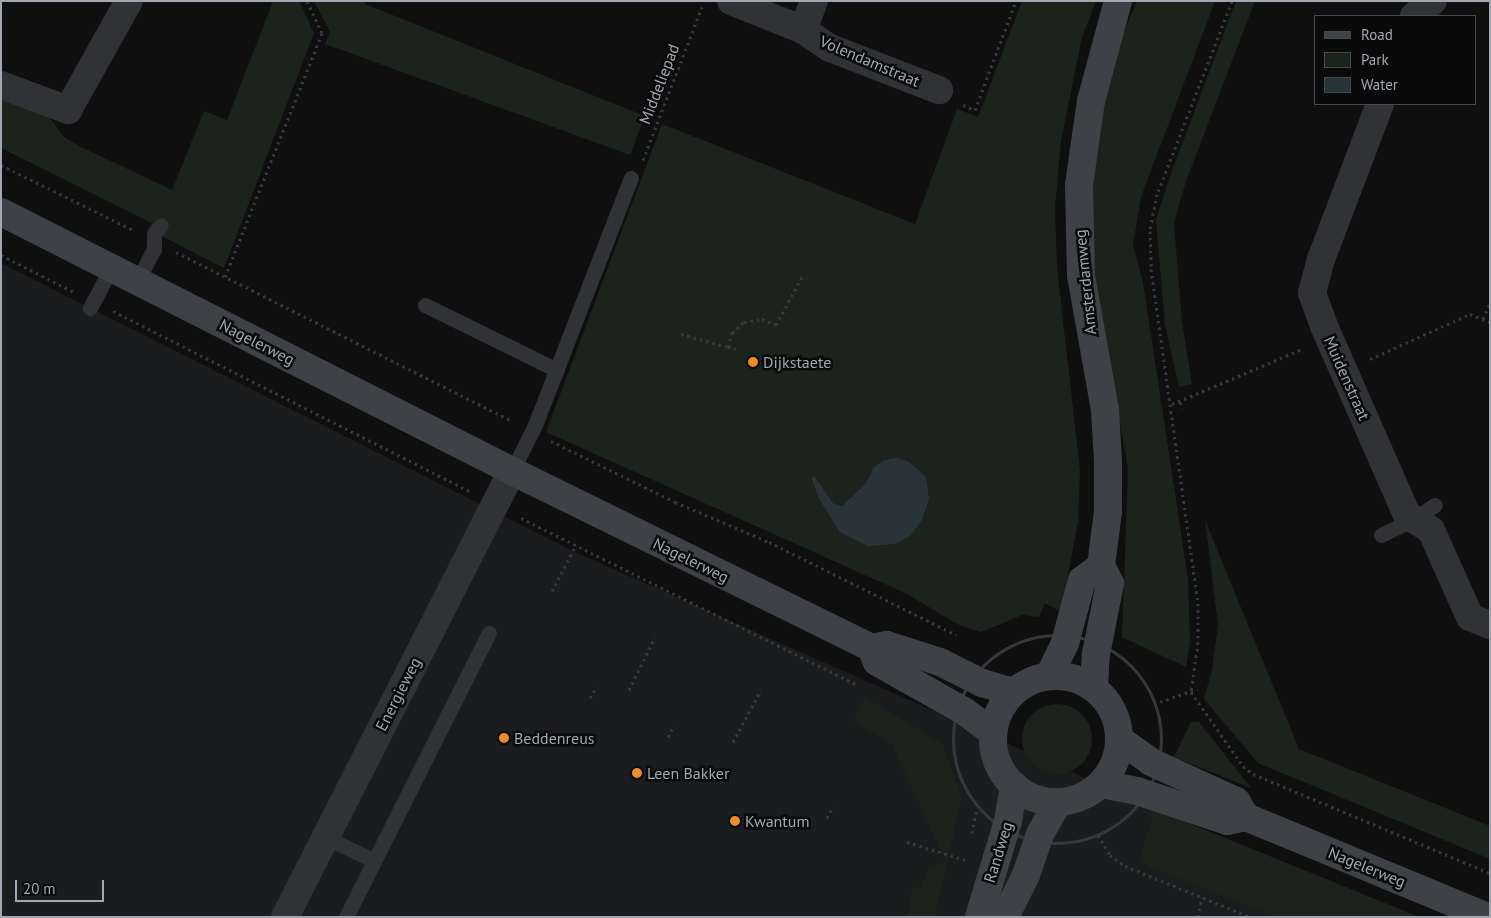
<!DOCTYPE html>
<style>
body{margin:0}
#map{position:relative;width:1491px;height:918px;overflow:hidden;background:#0f0f10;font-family:"PT Sans",sans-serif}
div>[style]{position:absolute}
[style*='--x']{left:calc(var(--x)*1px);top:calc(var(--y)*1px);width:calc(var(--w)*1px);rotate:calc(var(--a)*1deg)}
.built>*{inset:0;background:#1b1c1d}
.green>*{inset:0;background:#1c231c}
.round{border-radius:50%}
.water>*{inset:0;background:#293438}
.path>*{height:3px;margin-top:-1.5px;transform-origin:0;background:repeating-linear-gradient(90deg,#36393c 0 2.5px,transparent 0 6.5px)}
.path>.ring{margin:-1.5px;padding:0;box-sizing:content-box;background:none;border:3px solid #36393c;border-radius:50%}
.lane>*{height:15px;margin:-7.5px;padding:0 7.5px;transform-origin:7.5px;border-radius:7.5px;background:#303235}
.street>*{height:28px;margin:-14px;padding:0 14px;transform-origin:14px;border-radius:14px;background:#303235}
.secondary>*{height:28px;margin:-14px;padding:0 14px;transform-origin:14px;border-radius:14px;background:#3e4145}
.secondary>.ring{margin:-14px;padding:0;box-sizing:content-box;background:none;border:28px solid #3e4145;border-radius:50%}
.dots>*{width:14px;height:14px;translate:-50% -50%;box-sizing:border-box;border:2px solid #0a0a0b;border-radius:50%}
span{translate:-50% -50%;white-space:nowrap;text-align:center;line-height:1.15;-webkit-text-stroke:5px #0a0a0b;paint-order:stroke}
.street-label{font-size:16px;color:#a1a8b1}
.poi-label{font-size:16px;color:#a1a8b1}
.left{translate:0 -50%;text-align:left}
.frame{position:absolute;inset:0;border:2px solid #a1a8b1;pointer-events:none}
.legend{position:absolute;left:1314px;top:15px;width:162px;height:90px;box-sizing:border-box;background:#0a0a0b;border:1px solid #46494d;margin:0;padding:6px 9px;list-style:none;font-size:15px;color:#a1a8b1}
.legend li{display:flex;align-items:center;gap:10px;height:25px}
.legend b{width:25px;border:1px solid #46494d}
.scale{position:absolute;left:15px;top:880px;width:89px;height:22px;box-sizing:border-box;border:2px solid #a1a8b1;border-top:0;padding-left:6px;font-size:15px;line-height:18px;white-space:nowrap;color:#a1a8b1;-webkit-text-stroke:4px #0a0a0b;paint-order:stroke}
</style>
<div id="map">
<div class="built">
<div style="clip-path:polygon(1px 263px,577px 553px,1399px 917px,1px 917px)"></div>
</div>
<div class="green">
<div style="clip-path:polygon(273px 1px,299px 1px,314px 33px,224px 268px,148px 229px,152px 223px,1px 148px,1px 97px,50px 118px,64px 137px,81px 147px,172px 190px,204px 111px,227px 120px)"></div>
<div style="clip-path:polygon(314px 1px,365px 1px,365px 4px,645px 116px,630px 155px,325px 44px,330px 32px)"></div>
<div style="clip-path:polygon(evenodd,1022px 1px,1096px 1px,1082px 37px,1061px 141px,1055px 209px,1057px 267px,1080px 471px,1078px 522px,1061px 612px,1045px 603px,1039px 617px,1022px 615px,981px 632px,959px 625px,905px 593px,546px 432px,662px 124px,915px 224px,957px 109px,978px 117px,1022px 1px,874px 467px,868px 546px,819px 499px,811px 479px,815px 477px,833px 503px,842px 506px,866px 483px,874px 467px)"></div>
<div style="clip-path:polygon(1137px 1px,1215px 1px,1141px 197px,1133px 245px,1143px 282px,1188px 579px,1190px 642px,1186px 667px,1122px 637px,1128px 468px,1103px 332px,1093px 259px,1090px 208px,1106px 75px)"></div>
<div style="clip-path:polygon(1236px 1px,1255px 1px,1186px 181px,1174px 223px,1182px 322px,1192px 384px,1179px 387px,1165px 325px,1156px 220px,1170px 176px)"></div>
<div style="clip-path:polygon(1205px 520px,1299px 749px,1490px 826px,1490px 859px,1258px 763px,1204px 699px,1212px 670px,1218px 625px)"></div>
<div style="clip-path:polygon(865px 697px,942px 744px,962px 796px,935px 917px,907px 917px,913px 886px,919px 889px,929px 869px,946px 861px,891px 743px,853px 722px)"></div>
<div class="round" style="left:1022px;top:704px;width:70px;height:70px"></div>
<div style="clip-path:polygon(1191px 722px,1199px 722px,1251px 788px,1174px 757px)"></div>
<div style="clip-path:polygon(1154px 809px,1390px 905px,1419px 917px,1276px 917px,1149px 867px,1140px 860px)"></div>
</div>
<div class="water">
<div style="clip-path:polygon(897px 458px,909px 462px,926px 477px,929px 499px,922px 520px,910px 536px,895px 544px,868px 546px,840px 532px,819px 499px,811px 478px,815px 477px,833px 503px,842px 506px,866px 483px,874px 467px,884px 460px)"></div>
</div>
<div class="path">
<div style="--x:1232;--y:1;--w:207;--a:111.2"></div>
<div style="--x:1157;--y:194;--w:38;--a:101"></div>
<div style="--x:1150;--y:231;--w:38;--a:88"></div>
<div style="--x:1151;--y:269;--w:337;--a:82"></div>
<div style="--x:1198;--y:603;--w:39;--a:90"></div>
<div style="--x:1198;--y:642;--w:50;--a:98"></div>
<div style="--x:1191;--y:692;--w:90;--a:54.9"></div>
<div style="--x:1243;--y:766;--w:13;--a:39"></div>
<div style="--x:1253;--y:774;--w:257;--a:22.7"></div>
<div style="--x:963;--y:105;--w:13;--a:23"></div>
<div style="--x:975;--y:110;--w:116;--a:-69.4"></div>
<div style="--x:643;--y:160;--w:164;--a:-68.9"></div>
<div style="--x:1;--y:165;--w:147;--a:26.2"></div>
<div style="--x:176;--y:252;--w:376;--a:26.7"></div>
<div style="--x:1;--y:255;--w:82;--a:26.9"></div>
<div style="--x:225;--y:277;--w:263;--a:-68.3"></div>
<div style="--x:322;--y:33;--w:35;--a:-115"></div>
<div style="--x:113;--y:311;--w:399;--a:26.8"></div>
<div style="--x:1483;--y:319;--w:17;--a:-66"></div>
<div style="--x:681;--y:334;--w:49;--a:15.5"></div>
<div style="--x:728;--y:347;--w:15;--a:-74"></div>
<div style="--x:732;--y:333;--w:16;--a:-43"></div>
<div style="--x:744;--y:322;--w:18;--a:-9"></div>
<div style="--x:762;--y:319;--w:15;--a:23"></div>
<div style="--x:776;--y:325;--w:55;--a:-61.6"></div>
<div style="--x:728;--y:347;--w:8;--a:14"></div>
<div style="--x:1370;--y:359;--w:110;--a:-24.2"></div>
<div style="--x:1470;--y:314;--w:22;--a:22"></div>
<div style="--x:1180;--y:402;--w:7;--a:74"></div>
<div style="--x:1172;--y:404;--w:141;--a:-22.9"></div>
<div style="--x:551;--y:441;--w:138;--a:26.2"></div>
<div style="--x:675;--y:502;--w:102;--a:23.1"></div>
<div style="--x:769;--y:542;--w:209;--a:26.4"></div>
<div style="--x:521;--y:518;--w:376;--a:26.4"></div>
<div style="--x:552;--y:591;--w:52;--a:-62.4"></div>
<div class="ring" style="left:953px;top:635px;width:205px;height:205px"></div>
<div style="--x:629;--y:690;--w:59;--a:-63.9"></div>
<div style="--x:590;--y:698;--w:13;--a:-61"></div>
<div style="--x:1154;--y:704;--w:46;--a:-19.2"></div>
<div style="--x:668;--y:737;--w:13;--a:-63"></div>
<div style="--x:733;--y:742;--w:59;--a:-61.7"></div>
<div style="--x:827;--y:818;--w:13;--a:-63"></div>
<div style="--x:972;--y:833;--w:25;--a:-79"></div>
<div style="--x:1098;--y:835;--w:23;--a:59"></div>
<div style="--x:1110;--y:855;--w:19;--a:36"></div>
<div style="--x:1125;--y:866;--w:135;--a:22.2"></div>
<div style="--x:907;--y:842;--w:62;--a:17"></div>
<div style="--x:1198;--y:917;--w:20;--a:-79"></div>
</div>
<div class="lane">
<div style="--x:137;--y:281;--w:36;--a:-62"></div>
<div style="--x:154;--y:249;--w:15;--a:-90"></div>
<div style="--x:154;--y:234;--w:11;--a:-52"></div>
<div style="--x:425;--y:305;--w:147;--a:26.2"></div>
<div style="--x:90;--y:308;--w:45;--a:-62.3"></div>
<div style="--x:512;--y:471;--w:51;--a:-63.4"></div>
<div style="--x:535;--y:425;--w:265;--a:-68.8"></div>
<div style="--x:1381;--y:535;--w:37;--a:-26"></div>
<div style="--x:1414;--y:519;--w:25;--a:-34"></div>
<div style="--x:325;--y:837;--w:53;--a:25.6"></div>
<div style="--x:346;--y:917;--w:318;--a:-63.3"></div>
</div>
<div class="street">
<div style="--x:731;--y:1;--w:78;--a:21.9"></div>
<div style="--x:814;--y:1;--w:31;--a:111"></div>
<div style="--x:803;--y:30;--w:32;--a:34"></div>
<div style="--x:830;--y:48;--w:117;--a:21.1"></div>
<div style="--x:1414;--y:16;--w:24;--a:-38"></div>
<div style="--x:1;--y:85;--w:72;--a:20.5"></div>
<div style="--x:68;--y:110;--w:125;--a:-60.8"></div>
<div style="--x:1380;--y:104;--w:166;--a:110.8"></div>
<div style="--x:1321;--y:259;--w:35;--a:105"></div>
<div style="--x:1312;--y:293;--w:35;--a:70"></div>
<div style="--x:1324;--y:326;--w:206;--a:66.3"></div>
<div style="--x:1407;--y:515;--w:28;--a:32"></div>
<div style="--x:1431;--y:530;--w:95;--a:65.9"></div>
<div style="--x:1470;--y:617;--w:22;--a:22"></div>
<div style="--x:285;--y:917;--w:500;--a:-63.03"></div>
</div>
<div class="secondary">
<div style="--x:1;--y:212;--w:573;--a:26.88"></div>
<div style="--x:512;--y:471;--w:400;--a:26.2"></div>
<div style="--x:871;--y:648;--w:16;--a:-11"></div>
<div style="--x:887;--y:645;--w:56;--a:17.8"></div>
<div style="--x:940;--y:662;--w:47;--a:26.6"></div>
<div style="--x:982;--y:683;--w:33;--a:16"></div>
<div style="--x:871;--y:648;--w:15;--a:67"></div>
<div style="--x:877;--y:662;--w:100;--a:29.4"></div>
<div style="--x:964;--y:711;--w:36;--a:37"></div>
<div class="ring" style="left:993px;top:676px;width:98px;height:98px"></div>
<div style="--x:1049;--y:676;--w:37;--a:-64"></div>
<div style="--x:1065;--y:643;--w:65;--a:-74.9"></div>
<div style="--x:1082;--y:580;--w:24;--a:-36"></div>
<div style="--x:1094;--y:688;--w:34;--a:-87"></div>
<div style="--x:1096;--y:654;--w:72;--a:-78.8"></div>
<div style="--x:1110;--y:583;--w:19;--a:-118"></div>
<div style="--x:1101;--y:566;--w:55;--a:-82.7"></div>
<div style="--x:1108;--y:511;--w:50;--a:-90"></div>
<div style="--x:1108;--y:461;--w:51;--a:-93.4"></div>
<div style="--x:1105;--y:410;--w:137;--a:-100.1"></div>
<div style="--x:1081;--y:275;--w:90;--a:-91.3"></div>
<div style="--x:1079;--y:185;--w:85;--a:-81.9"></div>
<div style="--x:1091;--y:101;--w:104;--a:-74.9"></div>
<div style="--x:1120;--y:740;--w:38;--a:35"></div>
<div style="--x:1151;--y:762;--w:94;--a:24.6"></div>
<div style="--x:1236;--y:801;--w:19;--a:58"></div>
<div style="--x:1101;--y:784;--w:37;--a:11"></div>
<div style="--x:1137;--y:791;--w:95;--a:18.4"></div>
<div style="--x:1227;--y:821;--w:19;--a:-12"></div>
<div style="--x:1246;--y:817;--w:261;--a:22.5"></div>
<div style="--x:979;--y:917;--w:100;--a:-73.2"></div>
<div style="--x:1008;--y:821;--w:36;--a:-80"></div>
<div style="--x:1005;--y:917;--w:47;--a:-63.4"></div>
<div style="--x:1026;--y:875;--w:43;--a:-71.1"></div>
<div style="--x:1040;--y:834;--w:36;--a:-60"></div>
</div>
<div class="dots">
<div style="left:753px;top:362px;background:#ea8d2d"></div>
<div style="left:504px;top:738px;background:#ea8d2d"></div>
<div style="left:637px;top:773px;background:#ea8d2d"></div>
<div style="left:735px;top:821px;background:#ea8d2d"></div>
</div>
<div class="street-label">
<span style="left:870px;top:61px;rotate:23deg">Volendamstraat</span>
<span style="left:659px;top:84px;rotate:-69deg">Middeliepad</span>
<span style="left:1085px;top:282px;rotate:-96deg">Amsterdamweg</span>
<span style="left:257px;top:342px;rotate:27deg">Nagelerweg</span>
<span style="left:1347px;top:378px;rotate:66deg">Muidenstraat</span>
<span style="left:691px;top:560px;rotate:26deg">Nagelerweg</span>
<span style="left:398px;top:694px;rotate:-63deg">Energieweg</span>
<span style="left:998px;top:852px;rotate:-73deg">Randweg</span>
<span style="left:1367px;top:867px;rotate:22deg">Nagelerweg</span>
</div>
<div class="poi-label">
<span class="left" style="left:763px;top:362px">Dijkstaete</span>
<span class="left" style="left:514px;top:738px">Beddenreus</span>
<span class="left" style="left:647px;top:773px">Leen Bakker</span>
<span class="left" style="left:745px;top:821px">Kwantum</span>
</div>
<div class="frame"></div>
<ul class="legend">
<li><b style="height:6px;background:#3e4145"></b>Road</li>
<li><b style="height:14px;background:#1c231c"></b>Park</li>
<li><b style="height:14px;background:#293438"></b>Water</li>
</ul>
<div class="scale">20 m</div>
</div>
